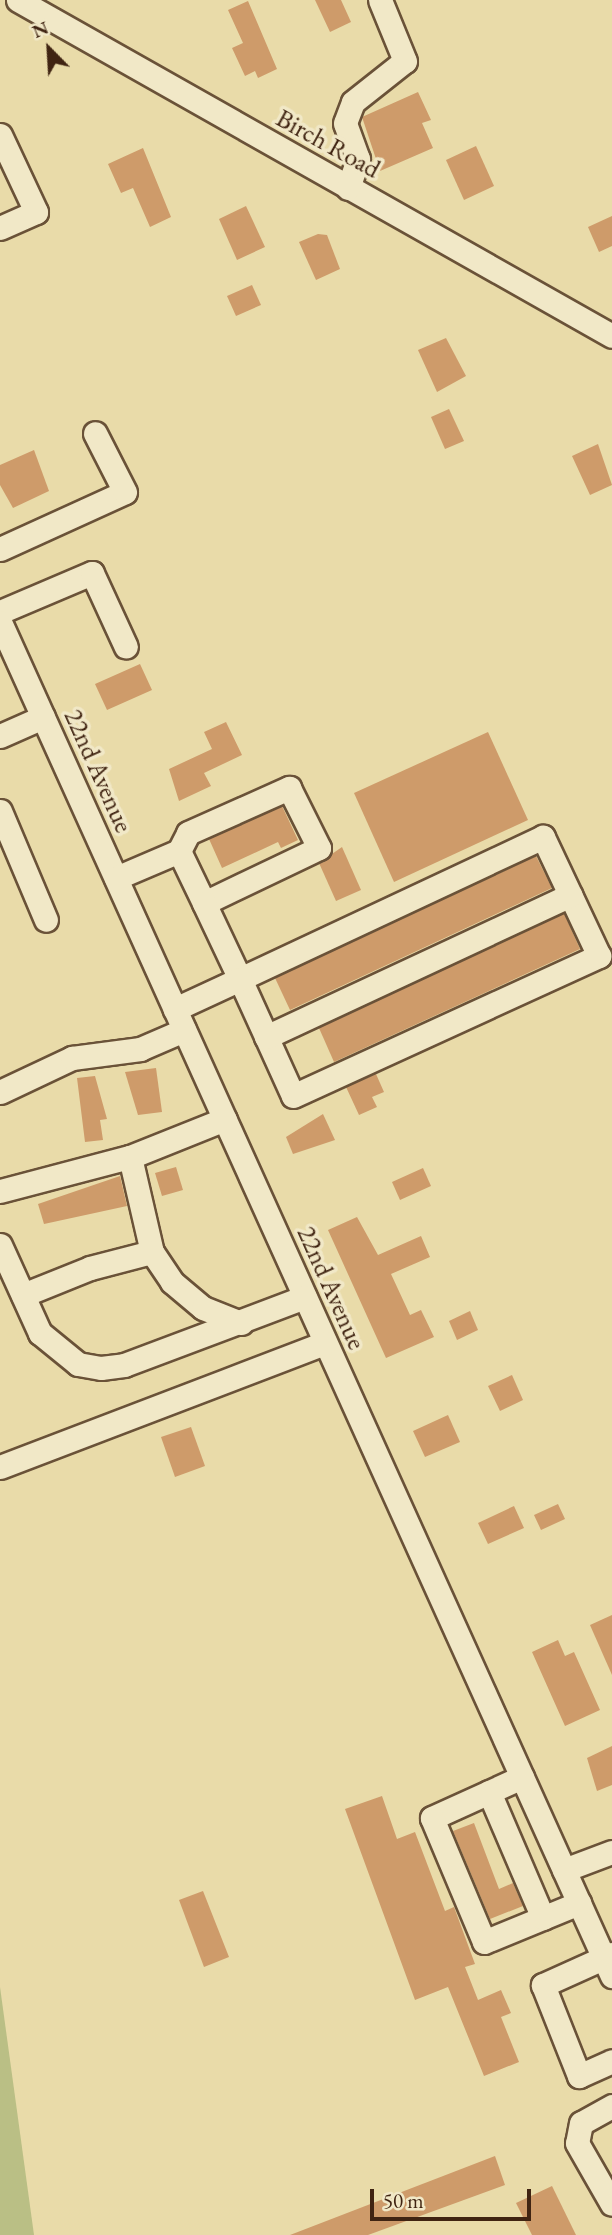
<!DOCTYPE html>
<style>
body{margin:0}
#map{position:relative;width:612px;height:2235px;overflow:hidden;background:#e9dba9;font-family:"EB Garamond",serif}
div>[style]{position:absolute}
[style*='--x']{left:calc(var(--x)*1px);top:calc(var(--y)*1px);width:calc(var(--w)*1px);rotate:calc(var(--a)*1deg)}
.green>*{inset:0;background:#babf85}
.building>*{inset:0;background:#ce9b6a}
.roads{filter:drop-shadow(2px 0 #6a5238) drop-shadow(-2px 0 #6a5238) drop-shadow(0 2px #6a5238) drop-shadow(0 -2px #6a5238)}
.minor>*{height:23px;margin:-11.5px;padding:0 11.5px;transform-origin:11.5px;border-radius:11.5px;background:#f1e8c7}
span{translate:-50% -50%;white-space:nowrap;text-align:center;line-height:1.15;-webkit-text-stroke:7px #f1e8c7;paint-order:stroke}
.street-label{font-size:26px;color:#402412}
.north{position:absolute;left:14px;top:14px;width:70px;height:70px;-webkit-text-stroke:5px #f1e8c7;paint-order:stroke;rotate:336deg;font-size:19px;font-weight:700;line-height:28px;text-align:center;color:#402412}
.north::after{content:'';display:block;margin:auto;width:24px;height:32px;background:#402412;clip-path:polygon(50% 0,100% 100%,50% 72%,0 100%)}
.scale{position:absolute;left:370px;top:2189px;width:161px;height:32px;box-sizing:border-box;border:4px solid #402412;border-top:0;padding-left:9px;font-size:21px;line-height:24px;white-space:nowrap;color:#402412;-webkit-text-stroke:5px #f1e8c7;paint-order:stroke}
</style>
<div id="map">
<div class="green">
<div style="clip-path:polygon(0 1987px,34px 2235px,0 2235px)"></div>
</div>
<div class="building">
<div style="clip-path:polygon(315px 0,341px 0,351px 22px,330px 32px)"></div>
<div style="clip-path:polygon(248px 1px,277px 69px,258px 78px,255px 71px,245px 76px,232px 48px,243px 43px,228px 10px)"></div>
<div style="clip-path:polygon(418px 92px,431px 120px,422px 123px,433px 148px,380px 171px,362px 117px)"></div>
<div style="clip-path:polygon(476px 146px,494px 186px,464px 200px,446px 160px)"></div>
<div style="clip-path:polygon(143px 148px,171px 217px,150px 227px,133px 188px,121px 193px,108px 164px)"></div>
<div style="clip-path:polygon(246px 206px,265px 247px,237px 260px,219px 219px)"></div>
<div style="clip-path:polygon(612px 216px,612px 246px,599px 252px,588px 227px)"></div>
<div style="clip-path:polygon(318px 234px,327px 235px,340px 269px,316px 280px,299px 242px)"></div>
<div style="clip-path:polygon(252px 285px,261px 305px,236px 316px,227px 296px)"></div>
<div style="clip-path:polygon(446px 338px,466px 376px,437px 392px,418px 350px)"></div>
<div style="clip-path:polygon(449px 409px,464px 441px,445px 449px,431px 417px)"></div>
<div style="clip-path:polygon(598px 444px,612px 485px,590px 495px,572px 456px)"></div>
<div style="clip-path:polygon(34px 450px,49px 491px,13px 508px,0 485px,0 465px)"></div>
<div style="clip-path:polygon(140px 664px,152px 690px,107px 710px,95px 684px)"></div>
<div style="clip-path:polygon(226px 722px,242px 755px,204px 773px,211px 786px,179px 801px,169px 769px,212px 749px,204px 732px)"></div>
<div style="clip-path:polygon(488px 732px,528px 820px,394px 882px,354px 793px)"></div>
<div style="clip-path:polygon(282px 806px,298px 840px,281px 848px,278px 842px,222px 868px,209px 839px)"></div>
<div style="clip-path:polygon(342px 847px,361px 890px,336px 901px,319px 863px)"></div>
<div style="clip-path:polygon(536px 856px,552px 888px,290px 1010px,275px 978px)"></div>
<div style="clip-path:polygon(564px 913px,580px 949px,334px 1062px,319px 1028px)"></div>
<div style="clip-path:polygon(156px 1068px,162px 1112px,138px 1115px,125px 1072px)"></div>
<div style="clip-path:polygon(376px 1074px,384px 1092px,372px 1097px,377px 1107px,359px 1115px,346px 1087px)"></div>
<div style="clip-path:polygon(95px 1076px,107px 1119px,100px 1120px,103px 1140px,85px 1142px,77px 1078px)"></div>
<div style="clip-path:polygon(323px 1114px,335px 1140px,293px 1154px,286px 1137px)"></div>
<div style="clip-path:polygon(176px 1167px,183px 1190px,162px 1196px,155px 1173px)"></div>
<div style="clip-path:polygon(423px 1168px,431px 1186px,400px 1200px,392px 1182px)"></div>
<div style="clip-path:polygon(120px 1176px,127px 1206px,44px 1224px,38px 1204px)"></div>
<div style="clip-path:polygon(357px 1217px,378px 1255px,421px 1236px,430px 1257px,391px 1274px,410px 1315px,421px 1310px,434px 1337px,386px 1358px,328px 1230px)"></div>
<div style="clip-path:polygon(470px 1311px,478px 1330px,457px 1340px,449px 1321px)"></div>
<div style="clip-path:polygon(512px 1375px,523px 1400px,500px 1411px,488px 1386px)"></div>
<div style="clip-path:polygon(448px 1415px,460px 1442px,425px 1457px,413px 1431px)"></div>
<div style="clip-path:polygon(191px 1427px,205px 1466px,175px 1477px,161px 1437px)"></div>
<div style="clip-path:polygon(558px 1504px,565px 1519px,541px 1530px,534px 1515px)"></div>
<div style="clip-path:polygon(514px 1506px,524px 1528px,488px 1544px,478px 1523px)"></div>
<div style="clip-path:polygon(612px 1615px,612px 1675px,590px 1625px)"></div>
<div style="clip-path:polygon(558px 1640px,565px 1656px,574px 1652px,600px 1710px,565px 1726px,532px 1652px)"></div>
<div style="clip-path:polygon(612px 1746px,612px 1785px,597px 1791px,587px 1758px)"></div>
<div style="clip-path:polygon(382px 1796px,397px 1839px,415px 1832px,445px 1911px,454px 1907px,475px 1964px,465px 1967px,478px 2000px,501px 1990px,511px 2013px,501px 2017px,519px 2062px,484px 2076px,448px 1987px,415px 2000px,345px 1809px)"></div>
<div style="clip-path:polygon(474px 1823px,499px 1889px,513px 1883px,523px 1906px,490px 1919px,453px 1831px)"></div>
<div style="clip-path:polygon(203px 1891px,229px 1957px,204px 1967px,179px 1900px)"></div>
<div style="clip-path:polygon(495px 2156px,505px 2185px,368px 2235px,290px 2235px)"></div>
<div style="clip-path:polygon(552px 2186px,576px 2235px,532px 2235px,516px 2203px)"></div>
</div>
<div class="roads">
<div class="minor">
<div style="--x:18;--y:0;--w:682;--a:29.49"></div>
<div style="--x:0;--y:135;--w:85;--a:64.9"></div>
<div style="--x:36;--y:212;--w:39;--a:156"></div>
<div style="--x:348;--y:188;--w:31;--a:-71"></div>
<div style="--x:358;--y:159;--w:38;--a:-110"></div>
<div style="--x:345;--y:123;--w:22;--a:-69"></div>
<div style="--x:353;--y:102;--w:66;--a:-38.3"></div>
<div style="--x:405;--y:61;--w:66;--a:-112.3"></div>
<div style="--x:0;--y:549;--w:137;--a:-24.5"></div>
<div style="--x:125;--y:492;--w:66;--a:-117"></div>
<div style="--x:0;--y:612;--w:100;--a:-23"></div>
<div style="--x:92;--y:573;--w:81;--a:65.3"></div>
<div style="--x:0;--y:622;--w:1486;--a:65.68"></div>
<div style="--x:0;--y:736;--w:47;--a:-23.8"></div>
<div style="--x:0;--y:811;--w:118;--a:67.1"></div>
<div style="--x:179;--y:851;--w:20;--a:-63"></div>
<div style="--x:188;--y:833;--w:111;--a:-24"></div>
<div style="--x:289;--y:788;--w:67;--a:63.4"></div>
<div style="--x:319;--y:848;--w:127;--a:154.4"></div>
<div style="--x:116;--y:878;--w:69;--a:-23.2"></div>
<div style="--x:179;--y:851;--w:58;--a:64.3"></div>
<div style="--x:204;--y:903;--w:84;--a:64.7"></div>
<div style="--x:240;--y:979;--w:128;--a:65.6"></div>
<div style="--x:293;--y:1096;--w:337;--a:-24.6"></div>
<div style="--x:599;--y:956;--w:132;--a:-115.2"></div>
<div style="--x:543;--y:837;--w:335;--a:154.9"></div>
<div style="--x:240;--y:979;--w:72;--a:155.2"></div>
<div style="--x:266;--y:1037;--w:336;--a:-25"></div>
<div style="--x:0;--y:1092;--w:80;--a:-25.3"></div>
<div style="--x:72;--y:1058;--w:69;--a:-7.5"></div>
<div style="--x:140;--y:1049;--w:48;--a:-23.4"></div>
<div style="--x:130;--y:1157;--w:98;--a:77"></div>
<div style="--x:152;--y:1252;--w:36;--a:56"></div>
<div style="--x:172;--y:1282;--w:40;--a:40"></div>
<div style="--x:203;--y:1308;--w:41;--a:21.5"></div>
<div style="--x:0;--y:1191;--w:134;--a:-14.7"></div>
<div style="--x:130;--y:1157;--w:102;--a:-21.8"></div>
<div style="--x:0;--y:1245;--w:97;--a:65.6"></div>
<div style="--x:40;--y:1333;--w:49;--a:39.2"></div>
<div style="--x:78;--y:1364;--w:23;--a:10"></div>
<div style="--x:101;--y:1368;--w:23;--a:-7"></div>
<div style="--x:124;--y:1365;--w:193;--a:-20.6"></div>
<div style="--x:23;--y:1295;--w:72;--a:-21.9"></div>
<div style="--x:90;--y:1268;--w:64;--a:-14.5"></div>
<div style="--x:0;--y:1467;--w:348;--a:-20.9"></div>
<div style="--x:522;--y:1777;--w:99;--a:155.5"></div>
<div style="--x:432;--y:1818;--w:134;--a:67.2"></div>
<div style="--x:484;--y:1942;--w:103;--a:-22.3"></div>
<div style="--x:489;--y:1792;--w:137;--a:66.8"></div>
<div style="--x:564;--y:1870;--w:51;--a:-20.6"></div>
<div style="--x:612;--y:1954;--w:76;--a:155.8"></div>
<div style="--x:543;--y:1985;--w:98;--a:68.4"></div>
<div style="--x:579;--y:2076;--w:36;--a:-24"></div>
<div style="--x:612;--y:2106;--w:35;--a:151"></div>
<div style="--x:581;--y:2123;--w:20;--a:101"></div>
<div style="--x:577;--y:2143;--w:70;--a:60.2"></div>
</div>
</div>
<div class="street-label">
<span style="left:328px;top:144px;rotate:29deg">Birch Road</span>
<span style="left:98px;top:771px;rotate:66deg">22nd Avenue</span>
<span style="left:331px;top:1288px;rotate:66deg">22nd Avenue</span>
</div>
<div class="north">N</div>
<div class="scale">50 m</div>
</div>
